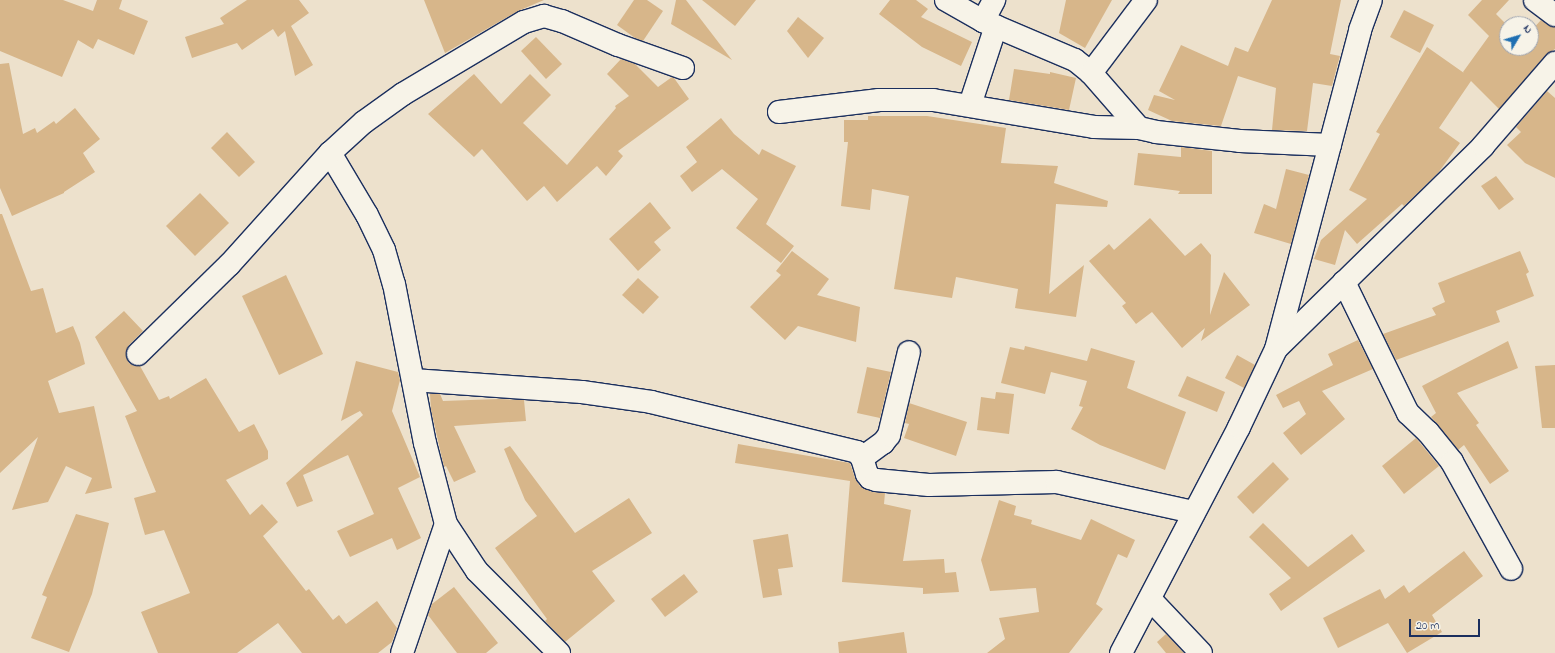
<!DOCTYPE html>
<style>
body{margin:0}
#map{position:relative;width:1555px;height:653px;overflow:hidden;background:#ede1cc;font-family:"Indie Flower",sans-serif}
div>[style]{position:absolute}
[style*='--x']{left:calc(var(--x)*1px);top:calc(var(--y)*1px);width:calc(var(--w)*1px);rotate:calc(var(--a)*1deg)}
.building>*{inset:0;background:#d7b68a}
.roads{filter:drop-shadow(1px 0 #1b2f5e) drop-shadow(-1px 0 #1b2f5e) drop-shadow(0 1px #1b2f5e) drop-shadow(0 -1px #1b2f5e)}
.minor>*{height:22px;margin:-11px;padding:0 11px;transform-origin:11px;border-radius:11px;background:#f7f3e8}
span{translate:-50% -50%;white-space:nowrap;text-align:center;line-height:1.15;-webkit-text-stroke:3px #f7f3e8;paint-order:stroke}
.north{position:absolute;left:1499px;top:16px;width:40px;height:40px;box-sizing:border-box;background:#f7f3e8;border:1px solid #9fa5b1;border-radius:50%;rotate:52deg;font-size:11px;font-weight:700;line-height:16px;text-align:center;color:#1b2f5e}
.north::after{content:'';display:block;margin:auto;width:14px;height:18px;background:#1f6fb2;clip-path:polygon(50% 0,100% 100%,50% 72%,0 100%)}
.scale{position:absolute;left:1409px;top:619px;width:71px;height:18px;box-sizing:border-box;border:2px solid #1b2f5e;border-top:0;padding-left:5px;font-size:12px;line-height:14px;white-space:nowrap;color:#1b2f5e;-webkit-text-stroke:3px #f7f3e8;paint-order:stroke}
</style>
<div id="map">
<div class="building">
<div style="clip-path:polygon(0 0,63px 0,93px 11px,97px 0,122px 0,119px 9px,148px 21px,134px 55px,98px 39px,93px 49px,78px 40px,62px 77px,0 51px)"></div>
<div style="clip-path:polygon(247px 0,299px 0,309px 13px,291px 26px,313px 65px,295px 76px,285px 31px,278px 37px,273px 29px,242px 50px,237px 43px,192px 58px,185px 37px,224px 24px,220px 18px)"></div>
<div style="clip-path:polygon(424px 0,544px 0,518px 11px,445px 53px)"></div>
<div style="clip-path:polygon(634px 0,647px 0,663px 11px,643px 41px,635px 38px,617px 25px)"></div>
<div style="clip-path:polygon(676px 0,686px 0,732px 60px,671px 24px)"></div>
<div style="clip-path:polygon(702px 0,756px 0,735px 26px)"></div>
<div style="clip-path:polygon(890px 0,916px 0,928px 9px,921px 17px,972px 42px,961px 66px,922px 47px,879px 14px)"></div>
<div style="clip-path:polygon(1066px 0,1112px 0,1085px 48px,1059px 33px)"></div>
<div style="clip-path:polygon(1272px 0,1341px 0,1330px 54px,1340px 56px,1338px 63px,1332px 86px,1313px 83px,1307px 131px,1272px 130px,1276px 88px,1238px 76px,1221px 126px,1172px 121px,1148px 110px,1154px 95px,1175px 100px,1159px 91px,1181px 45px,1228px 66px,1235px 47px,1248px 52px)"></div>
<div style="clip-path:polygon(1482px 0,1509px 0,1496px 14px,1507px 25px,1507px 48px,1531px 48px,1531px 31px,1541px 20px,1548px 25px,1555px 27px,1555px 49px,1546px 55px,1499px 109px,1471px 81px,1439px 128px,1460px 143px,1438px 173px,1404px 206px,1402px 204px,1357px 244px,1345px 230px,1335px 265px,1314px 259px,1321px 240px,1367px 199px,1349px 190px,1380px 134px,1376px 132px,1427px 47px,1464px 73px,1463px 72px,1489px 36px,1468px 15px)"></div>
<div style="clip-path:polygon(1404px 10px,1434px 25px,1420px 53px,1390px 37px)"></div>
<div style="clip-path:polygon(798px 17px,824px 38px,808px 58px,787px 31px)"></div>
<div style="clip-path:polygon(536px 37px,562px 64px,546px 79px,521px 51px)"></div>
<div style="clip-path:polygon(621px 59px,635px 64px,658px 87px,672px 77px,674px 78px,689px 99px,618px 151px,623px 156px,606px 176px,597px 166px,557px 202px,544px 186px,527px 201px,482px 149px,474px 157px,428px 114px,474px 74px,501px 104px,530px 74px,551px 95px,523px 123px,567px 165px,616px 108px,615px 106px,629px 96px,607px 74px)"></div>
<div style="clip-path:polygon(9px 63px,23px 134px,35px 128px,37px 133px,54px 121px,56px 124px,75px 108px,100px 139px,83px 153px,95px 172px,64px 192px,64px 193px,12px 216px,0 188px,0 64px)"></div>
<div style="clip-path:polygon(1014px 69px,1050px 74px,1050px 72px,1076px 78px,1069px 110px,1009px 100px)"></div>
<div style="clip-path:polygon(1547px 91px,1555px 98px,1555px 178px,1525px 163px,1507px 145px,1521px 132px,1516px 127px)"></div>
<div style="clip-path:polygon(868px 116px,927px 116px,1006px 128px,1001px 163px,1058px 166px,1054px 183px,1108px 201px,1107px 207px,1056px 204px,1049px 294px,1084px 265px,1076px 317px,1015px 308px,1018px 289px,956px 277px,952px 298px,894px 289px,909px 196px,872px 189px,870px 210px,841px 206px,848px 142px,844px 142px,844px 120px,868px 120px)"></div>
<div style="clip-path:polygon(721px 118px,734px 134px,759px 155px,762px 149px,796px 166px,766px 224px,794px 246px,781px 263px,736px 228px,758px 199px,722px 169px,692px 192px,680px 176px,697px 162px,686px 147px)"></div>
<div style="clip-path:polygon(227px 132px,255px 162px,239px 177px,211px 148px)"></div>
<div style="clip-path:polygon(1181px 147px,1212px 151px,1212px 194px,1178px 194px,1180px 191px,1134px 185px,1138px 153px,1181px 157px)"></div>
<div style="clip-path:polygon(1286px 169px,1309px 175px,1291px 244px,1254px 233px,1264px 204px,1276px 209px)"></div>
<div style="clip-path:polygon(1496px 176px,1514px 199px,1499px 210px,1481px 186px)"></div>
<div style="clip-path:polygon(200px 193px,229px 223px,195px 256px,166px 226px)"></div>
<div style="clip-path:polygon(650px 202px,671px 228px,654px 242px,661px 250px,638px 271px,609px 239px)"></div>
<div style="clip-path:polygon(0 214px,2px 214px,31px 291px,43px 288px,56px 333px,73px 326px,80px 343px,85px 364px,48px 381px,59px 413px,94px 406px,112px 488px,85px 494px,92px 478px,66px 466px,48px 502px,12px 510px,38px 437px,0 473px)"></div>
<div style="clip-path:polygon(1150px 218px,1185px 256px,1201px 243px,1211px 255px,1210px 315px,1224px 272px,1250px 305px,1201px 341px,1205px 328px,1182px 348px,1152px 312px,1136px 324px,1122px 306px,1126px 303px,1089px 261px,1109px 244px,1114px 250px)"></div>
<div style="clip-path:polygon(792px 251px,829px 279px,817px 295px,860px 307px,856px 342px,798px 326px,785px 340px,750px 307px,781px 275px,776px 271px)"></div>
<div style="clip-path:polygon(1520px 251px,1529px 272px,1526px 274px,1534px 296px,1496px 311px,1500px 322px,1396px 360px,1383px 334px,1436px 315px,1432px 308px,1445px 302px,1438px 283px)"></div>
<div style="clip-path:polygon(286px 275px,323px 354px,279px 375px,242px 296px)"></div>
<div style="clip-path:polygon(638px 278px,659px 297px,643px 314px,622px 295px)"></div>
<div style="clip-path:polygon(124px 311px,143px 331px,129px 345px,126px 351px,126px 357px,129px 363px,134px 366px,140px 366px,159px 400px,169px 396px,170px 399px,206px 378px,239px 432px,254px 424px,268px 451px,268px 459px,226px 480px,250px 515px,262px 504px,278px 522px,263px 536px,306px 591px,309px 589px,333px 620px,339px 615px,346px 624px,377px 601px,397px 628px,392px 642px,378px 653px,302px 653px,278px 623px,237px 653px,158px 653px,141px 612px,190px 593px,164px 530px,145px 535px,134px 498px,156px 492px,125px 416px,137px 411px,95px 337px)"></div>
<div style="clip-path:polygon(1358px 340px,1373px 369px,1322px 391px,1345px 419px,1301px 455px,1283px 433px,1306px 414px,1299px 401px,1283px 408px,1276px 395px,1333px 365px,1328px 354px)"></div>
<div style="clip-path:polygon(1508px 341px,1518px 368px,1457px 393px,1479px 423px,1476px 425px,1509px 471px,1490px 484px,1464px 445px,1458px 450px,1431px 417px,1436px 413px,1422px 386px)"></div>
<div style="clip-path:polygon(1025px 346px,1087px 361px,1091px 348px,1135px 361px,1127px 388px,1186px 412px,1165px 470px,1100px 445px,1071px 429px,1083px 407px,1079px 406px,1087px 381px,1051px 372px,1045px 394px,1001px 383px,1010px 347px,1024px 350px)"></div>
<div style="clip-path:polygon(1237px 355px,1255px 365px,1244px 388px,1225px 378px)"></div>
<div style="clip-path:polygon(356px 361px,398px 372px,400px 380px,392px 411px,420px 477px,398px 488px,421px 538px,397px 550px,392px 538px,350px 557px,337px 531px,374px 514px,348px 455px,303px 475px,313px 501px,297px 507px,286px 483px,363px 415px,360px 411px,341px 421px)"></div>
<div style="clip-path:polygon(1555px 365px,1555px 428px,1542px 428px,1535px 366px)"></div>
<div style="clip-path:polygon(867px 367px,891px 372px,880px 418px,857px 413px)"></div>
<div style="clip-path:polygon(1187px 376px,1225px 392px,1217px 412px,1178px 396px)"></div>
<div style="clip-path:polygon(996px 392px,1014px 394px,1009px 434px,977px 430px,981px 397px,995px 399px)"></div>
<div style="clip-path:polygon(430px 394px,440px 394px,443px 401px,498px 399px,524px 400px,526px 421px,454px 426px,476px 472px,454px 482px,446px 466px,444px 467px,431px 410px)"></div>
<div style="clip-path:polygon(909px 403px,967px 422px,956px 456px,904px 438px,909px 424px,905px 423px)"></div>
<div style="clip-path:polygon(1416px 438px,1439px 466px,1404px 494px,1382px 466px)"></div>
<div style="clip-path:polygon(738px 444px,850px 463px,855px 478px,860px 486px,872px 492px,885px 493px,884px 504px,911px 510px,903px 561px,944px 559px,945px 573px,956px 572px,959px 592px,923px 594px,923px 588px,842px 582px,850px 481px,735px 463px)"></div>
<div style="clip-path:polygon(510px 446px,575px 533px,629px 498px,652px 533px,592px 571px,615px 601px,565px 642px,545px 621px,547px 619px,495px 548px,537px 516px,525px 500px,504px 449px)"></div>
<div style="clip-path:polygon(1273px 462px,1289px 479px,1253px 514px,1237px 497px)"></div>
<div style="clip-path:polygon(999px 500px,1016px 506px,1014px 515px,1032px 520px,1031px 524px,1081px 540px,1091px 519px,1135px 540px,1127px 558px,1118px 554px,1096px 604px,1103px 609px,1069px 653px,987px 653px,1005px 639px,999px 618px,1039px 612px,1036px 588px,990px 591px,981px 560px)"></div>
<div style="clip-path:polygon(76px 514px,109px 523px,92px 594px,69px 652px,31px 638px,47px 597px,42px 595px)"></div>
<div style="clip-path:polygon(1263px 523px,1308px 567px,1352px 534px,1365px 551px,1281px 611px,1269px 594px,1291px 578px,1249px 537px)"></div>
<div style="clip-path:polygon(788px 534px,793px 567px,778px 569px,782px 595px,763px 598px,753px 540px)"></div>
<div style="clip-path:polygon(1464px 551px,1483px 576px,1432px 615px,1442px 632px,1407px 653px,1388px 623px,1338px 648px,1323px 618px,1380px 589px,1385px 599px,1404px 585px,1409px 593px)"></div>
<div style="clip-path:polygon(684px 574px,698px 592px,665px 617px,651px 599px)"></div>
<div style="clip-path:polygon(454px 587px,498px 643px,486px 653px,457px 653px,428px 615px,432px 604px)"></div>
<div style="clip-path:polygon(904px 632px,907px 653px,839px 653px,838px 642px)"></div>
<div style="clip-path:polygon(1166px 634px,1184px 653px,1166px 653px,1157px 642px)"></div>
</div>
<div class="roads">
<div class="minor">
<div style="--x:946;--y:0;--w:43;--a:29.6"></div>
<div style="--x:983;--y:21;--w:100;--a:23"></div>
<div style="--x:1075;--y:60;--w:21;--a:39"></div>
<div style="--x:1091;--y:73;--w:73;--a:48.9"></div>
<div style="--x:1139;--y:128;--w:17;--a:13"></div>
<div style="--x:1156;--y:132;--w:84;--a:6.1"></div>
<div style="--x:1240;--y:141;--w:90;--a:2.5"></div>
<div style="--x:1535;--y:0;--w:25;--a:37"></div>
<div style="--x:983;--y:21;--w:24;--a:-62"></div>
<div style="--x:1091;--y:73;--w:91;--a:-53"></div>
<div style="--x:970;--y:105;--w:83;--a:-71.8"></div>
<div style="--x:779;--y:112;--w:101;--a:-6.8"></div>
<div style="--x:879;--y:100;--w:54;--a:0"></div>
<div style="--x:933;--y:100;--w:163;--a:9.5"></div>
<div style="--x:1094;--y:127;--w:45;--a:1.3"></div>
<div style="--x:330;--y:153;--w:72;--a:59.2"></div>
<div style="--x:367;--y:215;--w:39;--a:64"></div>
<div style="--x:384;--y:250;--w:35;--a:74"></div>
<div style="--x:394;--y:284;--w:162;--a:79"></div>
<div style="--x:425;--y:443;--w:84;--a:75.5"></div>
<div style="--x:446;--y:524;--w:56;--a:56.6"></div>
<div style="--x:477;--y:571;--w:116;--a:45"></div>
<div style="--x:1344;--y:282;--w:146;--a:64"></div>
<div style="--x:1408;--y:413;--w:28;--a:44"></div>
<div style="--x:1428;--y:432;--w:38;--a:51"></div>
<div style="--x:1452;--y:462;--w:122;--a:61.1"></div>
<div style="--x:1277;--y:348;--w:289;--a:-44.4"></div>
<div style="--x:1483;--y:146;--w:110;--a:-49.1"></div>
<div style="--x:138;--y:354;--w:127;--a:-44.4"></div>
<div style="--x:229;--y:265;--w:151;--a:-48"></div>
<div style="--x:330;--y:153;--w:46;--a:-42.4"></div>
<div style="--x:364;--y:122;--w:48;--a:-35.7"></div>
<div style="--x:403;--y:94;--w:141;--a:-30.8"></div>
<div style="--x:524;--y:22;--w:21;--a:-17"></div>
<div style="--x:544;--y:16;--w:19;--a:16"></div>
<div style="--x:562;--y:21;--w:61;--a:23.2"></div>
<div style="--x:618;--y:45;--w:69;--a:19.5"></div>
<div style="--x:413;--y:380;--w:169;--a:4.1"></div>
<div style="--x:582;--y:392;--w:70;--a:8.2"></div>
<div style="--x:651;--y:402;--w:212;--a:13.6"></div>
<div style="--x:857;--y:452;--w:8;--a:50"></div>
<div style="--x:862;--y:458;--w:17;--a:73"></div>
<div style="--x:867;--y:474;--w:5;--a:53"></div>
<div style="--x:870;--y:478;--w:6;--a:18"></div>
<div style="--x:876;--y:480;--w:53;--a:5.4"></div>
<div style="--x:929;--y:485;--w:128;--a:-1.3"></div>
<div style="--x:1057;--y:482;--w:140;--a:12.4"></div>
<div style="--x:862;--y:458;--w:26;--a:-36"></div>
<div style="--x:883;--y:443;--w:10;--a:-53"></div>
<div style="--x:889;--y:435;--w:85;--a:-76.5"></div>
<div style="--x:1150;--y:599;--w:74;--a:46.6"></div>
<div style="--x:402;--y:653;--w:136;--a:-71.2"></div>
<div style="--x:1121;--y:653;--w:255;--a:-62.4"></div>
<div style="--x:1239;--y:427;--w:86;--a:-64.6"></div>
<div style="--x:1276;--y:349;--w:330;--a:-75.2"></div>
<div style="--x:1360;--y:30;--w:32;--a:-70"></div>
</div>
</div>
<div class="north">N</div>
<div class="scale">20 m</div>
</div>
